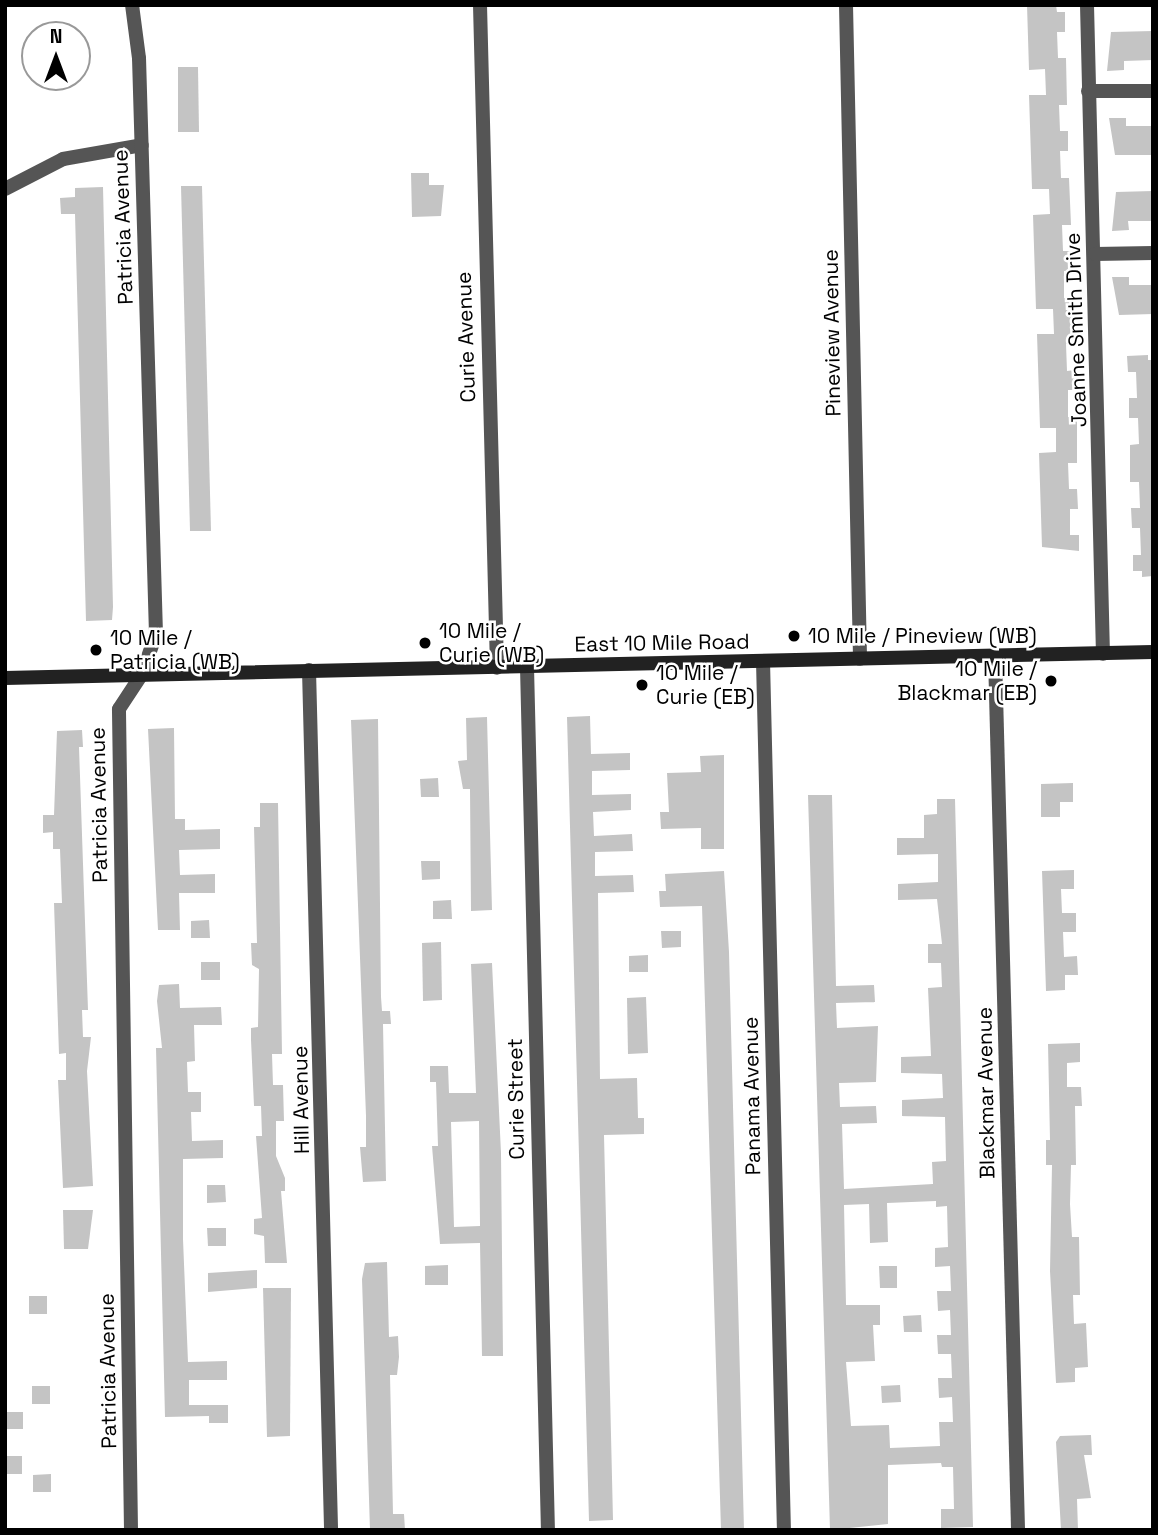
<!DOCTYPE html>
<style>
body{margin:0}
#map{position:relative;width:1158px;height:1535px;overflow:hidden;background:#fff;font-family:"Space Grotesk",sans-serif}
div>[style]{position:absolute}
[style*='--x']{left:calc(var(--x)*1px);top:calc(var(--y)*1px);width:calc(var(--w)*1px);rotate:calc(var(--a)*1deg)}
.building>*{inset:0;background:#c4c4c4}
.minor>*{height:14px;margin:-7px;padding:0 7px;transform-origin:7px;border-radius:7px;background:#555}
.secondary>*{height:14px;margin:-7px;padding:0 7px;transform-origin:7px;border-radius:7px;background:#222}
.dots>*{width:19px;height:19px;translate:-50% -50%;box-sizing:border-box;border:4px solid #fff;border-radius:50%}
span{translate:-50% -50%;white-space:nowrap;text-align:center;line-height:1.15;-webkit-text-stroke:5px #fff;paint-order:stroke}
.street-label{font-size:21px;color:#000}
.poi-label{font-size:21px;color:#000}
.left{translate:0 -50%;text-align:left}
.right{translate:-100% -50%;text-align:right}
.frame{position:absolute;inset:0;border:7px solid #000;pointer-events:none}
.north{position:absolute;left:21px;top:21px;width:70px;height:70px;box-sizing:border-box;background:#fff;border:2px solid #999;border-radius:50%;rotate:0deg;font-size:19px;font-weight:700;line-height:28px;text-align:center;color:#000}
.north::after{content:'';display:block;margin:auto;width:24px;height:32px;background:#000;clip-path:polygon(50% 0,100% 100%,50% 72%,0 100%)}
</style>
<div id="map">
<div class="building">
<div style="clip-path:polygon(1027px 5px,1056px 5px,1057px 12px,1065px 12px,1065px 32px,1057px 32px,1058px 58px,1066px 58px,1067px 105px,1059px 105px,1060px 131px,1068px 131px,1068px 151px,1060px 151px,1061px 178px,1069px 178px,1071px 225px,1062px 225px,1063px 251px,1071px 251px,1072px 271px,1064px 271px,1064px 298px,1073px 297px,1074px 344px,1066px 344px,1067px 371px,1075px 370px,1076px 390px,1068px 390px,1068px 417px,1077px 417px,1077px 463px,1068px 463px,1069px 489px,1077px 489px,1078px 509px,1070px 509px,1070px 535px,1079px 535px,1079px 551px,1042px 547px,1039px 453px,1056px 452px,1056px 428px,1040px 428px,1037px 334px,1054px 334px,1053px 309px,1036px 309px,1033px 215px,1050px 214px,1049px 189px,1032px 189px,1029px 95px,1046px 95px,1045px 69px,1029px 70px)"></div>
<div style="clip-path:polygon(1153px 31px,1153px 60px,1124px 61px,1124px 70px,1107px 71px,1111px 32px)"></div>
<div style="clip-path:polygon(178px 67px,198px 67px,199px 132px,178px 132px)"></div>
<div style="clip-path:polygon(1109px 118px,1126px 118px,1126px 126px,1151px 126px,1153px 155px,1115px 155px)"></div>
<div style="clip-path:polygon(411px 173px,429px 173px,429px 185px,444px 185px,441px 216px,412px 217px)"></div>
<div style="clip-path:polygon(181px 186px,202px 186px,211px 531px,190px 531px)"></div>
<div style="clip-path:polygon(103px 187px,113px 607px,112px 620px,86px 621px,75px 214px,61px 214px,60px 198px,75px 197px,75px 188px)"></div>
<div style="clip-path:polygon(1153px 191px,1153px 221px,1128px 221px,1129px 230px,1112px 231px,1116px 192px)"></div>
<div style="clip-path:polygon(1112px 277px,1129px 277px,1129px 285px,1153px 285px,1153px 314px,1119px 315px)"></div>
<div style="clip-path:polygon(1148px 355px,1148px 360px,1153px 360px,1153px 576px,1142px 577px,1142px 571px,1133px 571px,1133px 555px,1141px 555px,1140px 528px,1132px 528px,1131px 508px,1140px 508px,1139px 482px,1130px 482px,1130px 445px,1139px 444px,1138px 418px,1129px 418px,1129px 398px,1137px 398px,1136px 372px,1128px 372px,1127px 356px)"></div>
<div style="clip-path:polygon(590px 716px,591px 754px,630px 753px,630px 770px,592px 771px,592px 795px,631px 794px,631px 810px,593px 812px,594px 836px,632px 834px,633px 851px,595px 852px,595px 876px,633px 875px,634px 892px,598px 893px,600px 1079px,637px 1078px,638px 1118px,644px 1118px,644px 1134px,604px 1135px,613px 1520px,589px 1521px,567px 717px)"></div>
<div style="clip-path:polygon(487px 717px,492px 910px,471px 911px,470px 789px,463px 789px,458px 761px,467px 760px,466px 718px)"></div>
<div style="clip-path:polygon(378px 719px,381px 997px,382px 1011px,390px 1011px,391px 1024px,383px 1024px,386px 1181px,363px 1182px,360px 1147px,366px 1147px,366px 1116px,351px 720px)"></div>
<div style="clip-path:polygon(174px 728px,175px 819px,185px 819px,185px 830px,220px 829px,220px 849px,179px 850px,180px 875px,215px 874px,215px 893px,179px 893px,180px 930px,158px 930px,148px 729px)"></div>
<div style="clip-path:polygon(82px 730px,83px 747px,79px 747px,88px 1010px,82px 1010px,83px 1037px,91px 1037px,87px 1071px,93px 1186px,63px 1188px,58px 1080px,66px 1080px,66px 1053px,59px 1054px,54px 903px,62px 903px,60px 849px,53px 849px,53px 832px,43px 833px,43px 815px,54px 815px,57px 731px)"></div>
<div style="clip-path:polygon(724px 755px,724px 849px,701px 849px,701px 828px,661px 829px,660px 812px,669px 812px,667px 773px,701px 772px,700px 756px)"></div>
<div style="clip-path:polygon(438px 778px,439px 797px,421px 797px,420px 779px)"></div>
<div style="clip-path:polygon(1073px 783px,1073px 802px,1060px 802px,1060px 817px,1041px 817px,1041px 784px)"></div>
<div style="clip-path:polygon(evenodd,808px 795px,832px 795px,836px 986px,874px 985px,875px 1002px,836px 1003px,837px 1028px,878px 1026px,876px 1082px,839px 1083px,840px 1107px,876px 1106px,877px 1123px,842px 1124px,844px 1189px,933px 1184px,932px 1162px,946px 1161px,945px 1117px,902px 1116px,902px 1100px,943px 1098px,942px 1074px,901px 1073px,901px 1057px,931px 1056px,928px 988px,942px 987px,941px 963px,928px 963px,928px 944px,942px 944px,937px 899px,898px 900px,898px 884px,938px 882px,938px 854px,897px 855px,897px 838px,924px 838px,924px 815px,937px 814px,937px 799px,955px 799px,973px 1527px,941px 1528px,941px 1509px,954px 1509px,953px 1467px,942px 1467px,941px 1463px,888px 1465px,888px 1524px,830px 1530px,808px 795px,936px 1201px,936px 1207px,947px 1206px,948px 1247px,935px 1248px,935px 1267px,950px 1266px,951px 1291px,937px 1291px,938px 1311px,950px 1310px,951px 1335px,937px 1335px,938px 1354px,951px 1354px,952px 1378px,938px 1378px,939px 1398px,952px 1397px,953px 1422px,939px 1422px,940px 1446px,890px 1448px,889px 1425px,851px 1426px,846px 1362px,875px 1361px,873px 1325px,880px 1325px,880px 1305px,846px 1305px,844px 1205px,869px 1204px,870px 1243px,888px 1242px,887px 1203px,936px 1201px)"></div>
<div style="clip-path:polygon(260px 803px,278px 803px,282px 1054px,272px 1054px,273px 1085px,283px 1085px,284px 1121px,276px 1121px,276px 1156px,285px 1178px,285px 1191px,281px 1191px,287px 1263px,265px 1263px,264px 1236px,254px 1234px,254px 1219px,262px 1218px,256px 1136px,262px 1136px,261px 1106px,254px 1106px,251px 1040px,251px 1028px,258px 1027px,259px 969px,252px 965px,251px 943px,257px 943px,254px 827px,260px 827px)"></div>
<div style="clip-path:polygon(421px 861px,440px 861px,440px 879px,422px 880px)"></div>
<div style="clip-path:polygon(1074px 870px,1074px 889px,1061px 889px,1062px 913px,1076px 913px,1076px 932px,1063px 932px,1064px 957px,1077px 956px,1078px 975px,1065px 975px,1065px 990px,1046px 991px,1042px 871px)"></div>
<div style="clip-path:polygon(724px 871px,729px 952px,744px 1530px,721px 1530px,702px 906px,660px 907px,659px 891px,666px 891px,665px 874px)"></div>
<div style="clip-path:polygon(451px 900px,452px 919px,433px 919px,433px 901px)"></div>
<div style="clip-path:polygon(209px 920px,210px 938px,191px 938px,191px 921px)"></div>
<div style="clip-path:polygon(661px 931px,681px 931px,681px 947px,662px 948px)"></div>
<div style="clip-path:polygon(441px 942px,442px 1000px,423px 1001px,422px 943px)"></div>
<div style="clip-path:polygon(648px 955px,648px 972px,629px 972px,629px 956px)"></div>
<div style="clip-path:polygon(201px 962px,220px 962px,220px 980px,201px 980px)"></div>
<div style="clip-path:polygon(evenodd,492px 963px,501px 1153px,503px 1356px,482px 1356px,480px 1243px,440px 1244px,432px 1146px,438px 1146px,436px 1082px,430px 1082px,430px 1066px,448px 1066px,449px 1093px,476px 1093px,471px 964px,492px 963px,479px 1121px,480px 1226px,454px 1227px,451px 1122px,479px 1121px)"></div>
<div style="clip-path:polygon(179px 984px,180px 1008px,221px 1007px,222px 1025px,194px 1025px,195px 1061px,187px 1062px,188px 1092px,201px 1092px,201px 1112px,191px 1112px,192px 1141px,223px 1140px,223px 1158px,183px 1159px,183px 1239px,188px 1362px,227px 1361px,227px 1380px,189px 1380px,189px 1405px,228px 1405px,228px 1423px,209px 1423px,209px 1416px,165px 1417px,156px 1048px,162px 1048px,157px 1001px,159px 985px)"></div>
<div style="clip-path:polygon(646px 997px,648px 1053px,628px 1054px,627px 998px)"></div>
<div style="clip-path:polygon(1080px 1043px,1080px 1062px,1067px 1063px,1067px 1087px,1081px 1087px,1082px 1106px,1075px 1106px,1076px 1165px,1071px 1165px,1070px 1204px,1072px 1237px,1079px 1237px,1080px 1295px,1073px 1295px,1074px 1324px,1086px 1323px,1088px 1367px,1075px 1368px,1075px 1382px,1056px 1383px,1050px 1271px,1052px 1165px,1046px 1165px,1046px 1140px,1050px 1140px,1048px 1044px)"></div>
<div style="clip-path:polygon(207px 1185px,225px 1185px,226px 1202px,207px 1203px)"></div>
<div style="clip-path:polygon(63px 1210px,93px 1210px,88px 1249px,64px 1249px)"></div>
<div style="clip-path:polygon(207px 1228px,226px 1228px,226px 1246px,208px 1246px)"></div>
<div style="clip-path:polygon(387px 1262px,389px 1337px,398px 1336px,399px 1357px,397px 1375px,390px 1375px,393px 1514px,404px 1514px,405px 1530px,370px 1530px,362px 1279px,365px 1263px)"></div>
<div style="clip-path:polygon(448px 1265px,448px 1285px,425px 1285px,425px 1266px)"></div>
<div style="clip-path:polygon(879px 1266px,897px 1266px,897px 1288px,880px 1288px)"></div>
<div style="clip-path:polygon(257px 1270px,257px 1288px,208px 1292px,208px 1273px)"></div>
<div style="clip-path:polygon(263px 1288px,291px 1288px,290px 1436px,267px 1437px)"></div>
<div style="clip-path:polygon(29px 1296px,47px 1296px,47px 1314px,29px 1314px)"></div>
<div style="clip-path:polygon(921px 1315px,922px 1332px,904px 1332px,903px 1316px)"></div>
<div style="clip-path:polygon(900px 1385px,901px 1402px,882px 1403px,881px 1386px)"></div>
<div style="clip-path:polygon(32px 1386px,50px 1386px,50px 1404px,32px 1404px)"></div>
<div style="clip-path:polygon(5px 1412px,23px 1412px,23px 1429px,5px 1429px)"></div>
<div style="clip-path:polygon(1091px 1435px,1092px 1455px,1084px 1455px,1091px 1498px,1077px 1499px,1078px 1530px,1061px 1530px,1056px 1442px,1060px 1436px)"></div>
<div style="clip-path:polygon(5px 1456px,22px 1456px,22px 1474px,5px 1474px)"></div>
<div style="clip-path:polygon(51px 1474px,51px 1492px,33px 1492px,33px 1475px)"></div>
</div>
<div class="minor">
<div style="--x:480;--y:5;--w:663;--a:88.53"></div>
<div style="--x:846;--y:5;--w:654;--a:88.77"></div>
<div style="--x:1087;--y:5;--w:649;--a:88.59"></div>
<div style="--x:1088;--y:91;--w:65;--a:0"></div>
<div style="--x:5;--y:189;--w:65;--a:-27.3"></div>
<div style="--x:63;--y:159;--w:80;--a:-10"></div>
<div style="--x:1095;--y:254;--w:58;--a:-1"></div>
<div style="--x:995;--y:656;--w:874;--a:88.49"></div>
<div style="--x:763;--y:661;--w:869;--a:88.62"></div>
<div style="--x:527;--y:667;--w:863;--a:88.61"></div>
<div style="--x:309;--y:670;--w:860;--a:88.53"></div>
<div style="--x:131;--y:1530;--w:821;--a:-90.84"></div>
<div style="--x:119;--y:709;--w:42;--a:-56.7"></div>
<div style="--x:142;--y:674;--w:42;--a:-70.7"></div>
<div style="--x:156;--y:634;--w:576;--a:-91.69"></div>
<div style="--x:139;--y:58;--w:53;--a:-97.5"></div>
</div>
<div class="secondary">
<div style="--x:5;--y:678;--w:1148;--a:-1.3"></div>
</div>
<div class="dots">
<div style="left:794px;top:636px;background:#000"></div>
<div style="left:425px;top:643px;background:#000"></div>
<div style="left:96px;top:650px;background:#000"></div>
<div style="left:1051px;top:681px;background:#000"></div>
<div style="left:642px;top:685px;background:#000"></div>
</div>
<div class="street-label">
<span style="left:123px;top:227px;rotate:-92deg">Patricia Avenue</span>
<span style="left:1076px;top:330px;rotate:-92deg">Joanne Smith Drive</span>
<span style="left:832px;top:333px;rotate:-91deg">Pineview Avenue</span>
<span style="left:466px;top:337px;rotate:-92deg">Curie Avenue</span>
<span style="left:662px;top:643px;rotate:-1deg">East 10 Mile Road</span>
<span style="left:99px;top:805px;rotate:-91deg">Patricia Avenue</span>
<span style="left:986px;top:1093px;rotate:-91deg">Blackmar Avenue</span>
<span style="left:752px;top:1096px;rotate:-91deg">Panama Avenue</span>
<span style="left:516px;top:1099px;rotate:-91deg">Curie Street</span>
<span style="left:301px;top:1100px;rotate:-91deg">Hill Avenue</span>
<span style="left:108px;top:1371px;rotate:-91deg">Patricia Avenue</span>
</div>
<div class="poi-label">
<span class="left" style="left:439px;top:643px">10 Mile /<br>Curie (WB)</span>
<span class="left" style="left:808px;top:636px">10 Mile / Pineview (WB)</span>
<span class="left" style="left:110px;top:650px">10 Mile /<br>Patricia (WB)</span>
<span class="right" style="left:1037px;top:681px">10 Mile /<br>Blackmar (EB)</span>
<span class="left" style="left:656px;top:685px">10 Mile /<br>Curie (EB)</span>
</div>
<div class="frame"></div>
<div class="north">N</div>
</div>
